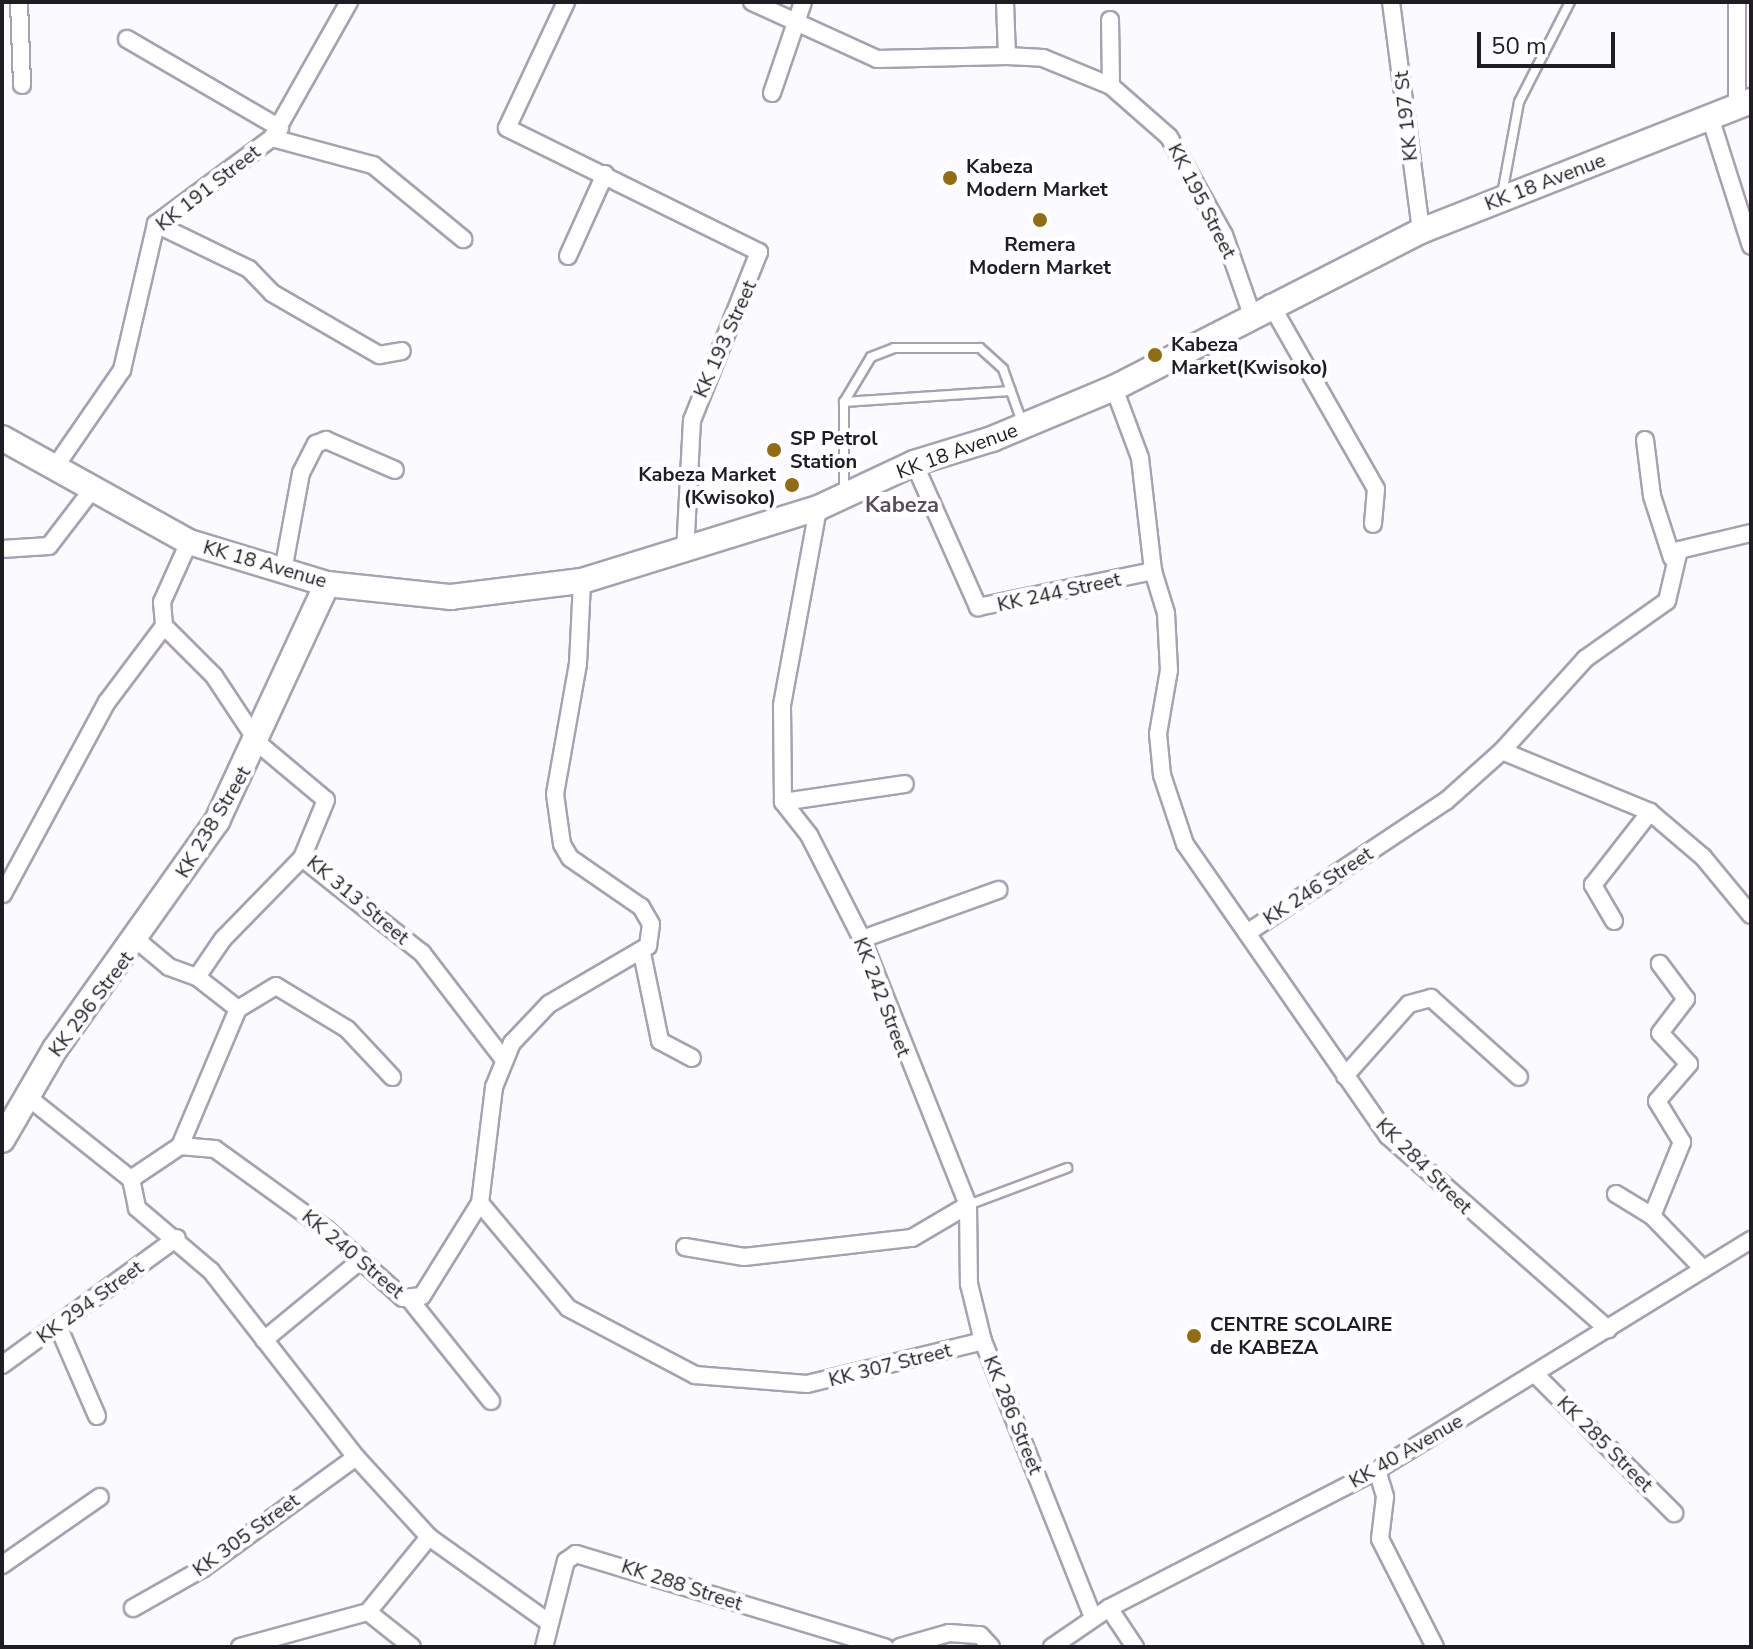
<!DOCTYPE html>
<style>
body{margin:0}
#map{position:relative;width:1753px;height:1649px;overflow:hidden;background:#fbfafe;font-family:"Nunito Sans",sans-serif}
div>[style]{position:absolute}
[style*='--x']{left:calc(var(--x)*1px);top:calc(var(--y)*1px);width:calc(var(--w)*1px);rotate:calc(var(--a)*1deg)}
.roads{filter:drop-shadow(2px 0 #a8a0b3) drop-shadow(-2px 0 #a8a0b3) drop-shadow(0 2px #a8a0b3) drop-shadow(0 -2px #a8a0b3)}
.lane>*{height:8px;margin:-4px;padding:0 4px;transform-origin:4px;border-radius:4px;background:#fff}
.street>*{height:16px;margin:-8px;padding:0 8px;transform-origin:8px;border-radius:8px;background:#fff}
.secondary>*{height:24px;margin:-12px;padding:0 12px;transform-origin:12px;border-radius:12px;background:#fff}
.dots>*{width:22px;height:22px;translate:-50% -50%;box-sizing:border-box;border:4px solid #fff;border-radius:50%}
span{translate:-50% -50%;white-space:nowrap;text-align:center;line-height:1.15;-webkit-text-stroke:8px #fff;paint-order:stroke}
.street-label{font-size:20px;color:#1f1c23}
.poi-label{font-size:20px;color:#1f1c23;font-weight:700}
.left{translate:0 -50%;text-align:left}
.right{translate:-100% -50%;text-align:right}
.neighbourhood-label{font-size:22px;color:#564e5f;font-weight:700}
.frame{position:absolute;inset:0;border:4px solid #1f1c23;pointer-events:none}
.scale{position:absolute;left:1477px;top:32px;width:138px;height:36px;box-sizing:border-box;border:4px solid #1f1c23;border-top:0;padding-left:10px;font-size:24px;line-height:28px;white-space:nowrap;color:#1f1c23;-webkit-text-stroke:6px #fff;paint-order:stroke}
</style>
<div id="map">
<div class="roads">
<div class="lane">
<div style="--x:1502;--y:194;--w:94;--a:-79.5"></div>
<div style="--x:1519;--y:102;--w:112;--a:-63"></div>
<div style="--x:844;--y:402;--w:167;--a:-3.8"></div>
<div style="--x:844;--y:493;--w:91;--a:-90"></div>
<div style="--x:844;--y:402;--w:52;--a:-59"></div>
<div style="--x:871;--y:357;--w:25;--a:-21"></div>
<div style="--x:894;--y:348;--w:86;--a:0"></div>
<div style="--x:980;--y:348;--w:31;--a:42"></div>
<div style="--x:1003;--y:369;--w:59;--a:70.3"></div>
<div style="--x:968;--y:1205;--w:106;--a:-20.5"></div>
</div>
<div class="street">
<div style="--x:19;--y:2;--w:83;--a:87.9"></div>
<div style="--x:566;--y:2;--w:139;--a:115.1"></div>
<div style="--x:507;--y:128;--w:281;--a:26.2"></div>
<div style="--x:759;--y:252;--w:181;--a:111.7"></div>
<div style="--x:692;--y:420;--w:133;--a:93"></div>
<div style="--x:752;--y:2;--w:137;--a:24.5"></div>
<div style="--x:877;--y:59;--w:130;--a:-1.3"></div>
<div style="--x:1005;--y:2;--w:54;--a:87.9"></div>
<div style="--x:1007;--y:56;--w:36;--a:3"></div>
<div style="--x:1043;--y:58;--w:74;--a:22.4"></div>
<div style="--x:1111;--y:86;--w:77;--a:41.3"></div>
<div style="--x:1169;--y:137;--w:112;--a:60.7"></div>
<div style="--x:1224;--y:235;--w:82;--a:70.7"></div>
<div style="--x:1391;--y:2;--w:231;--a:82.5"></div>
<div style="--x:1110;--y:20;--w:66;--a:89.1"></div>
<div style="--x:127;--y:39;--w:177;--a:30.2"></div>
<div style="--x:772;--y:93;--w:96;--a:-71.2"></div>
<div style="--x:1737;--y:107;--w:105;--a:-90"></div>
<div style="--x:1710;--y:117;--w:135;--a:72.4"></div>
<div style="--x:272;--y:138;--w:105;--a:15"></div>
<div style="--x:373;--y:165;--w:117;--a:39.4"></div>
<div style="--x:156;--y:224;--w:103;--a:25.8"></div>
<div style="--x:249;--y:269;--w:33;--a:46"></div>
<div style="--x:272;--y:293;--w:124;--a:30.1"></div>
<div style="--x:379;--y:355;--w:23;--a:-10"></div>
<div style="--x:568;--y:256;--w:90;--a:-65.7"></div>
<div style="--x:1270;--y:303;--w:214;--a:60.3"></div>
<div style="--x:1376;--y:489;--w:35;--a:95"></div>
<div style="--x:1114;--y:388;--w:75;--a:69.6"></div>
<div style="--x:1140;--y:458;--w:114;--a:83.4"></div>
<div style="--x:1153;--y:571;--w:44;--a:72.8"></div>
<div style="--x:1166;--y:613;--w:57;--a:87"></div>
<div style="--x:1169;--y:670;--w:65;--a:99.8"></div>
<div style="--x:1158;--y:734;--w:41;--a:84.4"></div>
<div style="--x:1162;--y:775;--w:73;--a:71.6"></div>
<div style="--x:1185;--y:844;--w:356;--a:55.2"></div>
<div style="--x:1388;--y:1136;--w:293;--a:41.3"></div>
<div style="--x:1645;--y:440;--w:56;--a:82.9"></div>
<div style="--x:1652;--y:496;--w:65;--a:72.1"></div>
<div style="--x:914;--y:463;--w:158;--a:66"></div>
<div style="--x:978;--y:607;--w:179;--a:-11.6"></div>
<div style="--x:53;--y:470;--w:121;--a:-55.4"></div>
<div style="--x:122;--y:370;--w:150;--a:-76.9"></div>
<div style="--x:156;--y:224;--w:144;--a:-36.6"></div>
<div style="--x:272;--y:138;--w:156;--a:-60.5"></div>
<div style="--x:189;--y:542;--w:66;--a:114.2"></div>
<div style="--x:162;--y:602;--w:24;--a:85"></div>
<div style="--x:164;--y:626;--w:71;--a:45"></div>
<div style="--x:214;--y:676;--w:82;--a:56.5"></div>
<div style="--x:259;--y:744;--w:87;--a:39.9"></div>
<div style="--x:326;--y:800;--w:63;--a:112.5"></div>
<div style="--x:302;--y:858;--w:153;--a:38.4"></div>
<div style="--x:422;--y:953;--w:135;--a:52.5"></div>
<div style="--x:2;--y:549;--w:47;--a:-3.7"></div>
<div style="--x:49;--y:546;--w:71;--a:-52.5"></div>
<div style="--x:283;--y:571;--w:100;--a:-79.6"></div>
<div style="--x:301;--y:473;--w:33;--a:-63"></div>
<div style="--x:316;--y:444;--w:11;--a:-22"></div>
<div style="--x:326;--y:440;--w:75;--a:23.5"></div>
<div style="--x:1502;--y:751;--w:160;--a:22.4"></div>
<div style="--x:1650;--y:812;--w:70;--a:40.3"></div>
<div style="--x:1703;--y:857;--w:75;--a:50.4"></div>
<div style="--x:783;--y:802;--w:123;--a:-8.4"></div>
<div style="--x:3;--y:894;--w:218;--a:-61.6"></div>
<div style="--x:107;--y:702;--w:95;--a:-53.1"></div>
<div style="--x:1614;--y:921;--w:42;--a:-120.3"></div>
<div style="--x:1593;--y:885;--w:93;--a:-52"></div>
<div style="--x:1247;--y:933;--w:239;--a:-33.6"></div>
<div style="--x:1446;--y:801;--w:75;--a:-41.8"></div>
<div style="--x:1502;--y:751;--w:124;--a:-47.9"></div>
<div style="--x:1585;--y:659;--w:100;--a:-35.3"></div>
<div style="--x:1667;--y:601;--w:52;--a:-76.8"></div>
<div style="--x:1679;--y:550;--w:74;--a:-13.3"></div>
<div style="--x:862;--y:939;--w:145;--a:-19.8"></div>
<div style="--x:138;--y:941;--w:40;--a:40"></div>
<div style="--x:169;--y:967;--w:30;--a:20"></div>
<div style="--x:197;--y:977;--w:46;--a:-55.6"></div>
<div style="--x:223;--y:939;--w:113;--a:-45.7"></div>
<div style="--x:642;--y:953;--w:90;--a:78.4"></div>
<div style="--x:660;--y:1041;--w:36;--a:28"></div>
<div style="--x:197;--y:977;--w:52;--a:38"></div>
<div style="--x:1345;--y:1076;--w:96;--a:-48.4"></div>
<div style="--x:1409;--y:1004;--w:23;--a:-15"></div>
<div style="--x:1431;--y:998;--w:118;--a:41.9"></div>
<div style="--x:29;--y:1098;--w:130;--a:38.5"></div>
<div style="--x:131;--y:1179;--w:30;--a:78"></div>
<div style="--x:137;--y:1208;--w:97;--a:40.4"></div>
<div style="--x:211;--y:1271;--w:236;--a:52.1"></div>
<div style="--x:356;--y:1457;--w:108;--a:47.6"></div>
<div style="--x:429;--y:1537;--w:146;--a:35.5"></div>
<div style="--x:180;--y:1146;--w:149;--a:-67.1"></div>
<div style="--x:238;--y:1009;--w:44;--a:-31.2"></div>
<div style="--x:276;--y:986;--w:83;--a:31.2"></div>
<div style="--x:347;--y:1029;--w:66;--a:46.8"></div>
<div style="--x:131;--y:1179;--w:59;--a:-34"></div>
<div style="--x:180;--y:1146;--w:35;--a:5"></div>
<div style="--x:215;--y:1149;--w:137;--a:35.8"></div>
<div style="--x:326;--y:1229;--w:103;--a:41.9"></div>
<div style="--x:403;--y:1298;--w:19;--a:-6"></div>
<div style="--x:422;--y:1296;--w:110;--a:-58.1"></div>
<div style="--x:480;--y:1203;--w:117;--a:-83.1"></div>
<div style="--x:494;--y:1087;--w:48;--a:-67.8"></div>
<div style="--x:512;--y:1043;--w:54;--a:-46.5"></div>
<div style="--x:549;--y:1004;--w:115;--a:-30.4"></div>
<div style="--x:648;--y:946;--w:22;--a:-82"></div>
<div style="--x:651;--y:924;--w:20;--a:-120"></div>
<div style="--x:641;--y:907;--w:86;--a:-145.4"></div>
<div style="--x:570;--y:858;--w:16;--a:-120"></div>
<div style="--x:562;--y:844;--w:50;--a:-98"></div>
<div style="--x:555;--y:794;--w:132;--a:-80"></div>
<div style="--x:578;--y:664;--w:83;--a:-87.2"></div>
<div style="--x:1616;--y:1194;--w:42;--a:31.4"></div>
<div style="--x:1652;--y:1216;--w:74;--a:46.1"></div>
<div style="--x:480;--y:1203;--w:137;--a:50"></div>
<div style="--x:568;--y:1308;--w:144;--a:27.8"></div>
<div style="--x:695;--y:1375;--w:112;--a:4.6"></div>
<div style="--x:807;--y:1384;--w:181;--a:-13.7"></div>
<div style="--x:968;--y:1205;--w:79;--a:89.3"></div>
<div style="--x:969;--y:1284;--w:59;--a:76.2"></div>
<div style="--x:983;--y:1341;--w:297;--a:68.3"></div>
<div style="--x:1652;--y:1216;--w:80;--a:-67.9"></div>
<div style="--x:1682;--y:1142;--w:48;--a:-121.4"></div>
<div style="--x:1657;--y:1101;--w:49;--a:-49.1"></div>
<div style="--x:1689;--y:1064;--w:42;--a:-133.1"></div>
<div style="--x:1660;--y:1033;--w:43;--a:-52.6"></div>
<div style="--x:1686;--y:999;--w:44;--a:-126.6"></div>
<div style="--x:685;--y:1247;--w:60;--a:9.6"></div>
<div style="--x:744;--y:1257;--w:169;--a:-6.5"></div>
<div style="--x:912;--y:1238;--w:65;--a:-30.5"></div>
<div style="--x:968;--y:1205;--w:286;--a:-111.7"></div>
<div style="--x:862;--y:939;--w:117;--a:-117"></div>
<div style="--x:809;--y:835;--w:42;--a:-128.2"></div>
<div style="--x:783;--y:802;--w:97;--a:-90.6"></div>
<div style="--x:782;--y:705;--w:200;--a:-79.6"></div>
<div style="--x:411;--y:1301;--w:128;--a:51.3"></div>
<div style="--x:58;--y:1326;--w:98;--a:66.6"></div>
<div style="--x:264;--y:1340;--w:124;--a:-39.5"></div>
<div style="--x:2;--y:1365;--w:216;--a:-36"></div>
<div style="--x:1537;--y:1376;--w:194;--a:45"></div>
<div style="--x:1377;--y:1470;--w:28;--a:73"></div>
<div style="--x:1385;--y:1497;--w:42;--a:96.8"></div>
<div style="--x:1380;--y:1539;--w:121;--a:63"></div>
<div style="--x:2;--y:1565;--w:119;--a:-34.8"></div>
<div style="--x:133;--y:1608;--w:79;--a:-29.5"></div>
<div style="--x:202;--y:1569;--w:190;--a:-36"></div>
<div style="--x:1109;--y:1608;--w:47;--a:56.3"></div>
<div style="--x:368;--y:1612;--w:56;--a:38.5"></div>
<div style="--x:240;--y:1647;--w:133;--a:-15.3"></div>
<div style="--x:368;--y:1612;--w:97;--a:-50.9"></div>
<div style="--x:544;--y:1647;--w:89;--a:-75.7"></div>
<div style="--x:566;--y:1561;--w:12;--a:-35"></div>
<div style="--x:576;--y:1554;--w:323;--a:16.8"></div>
<div style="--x:900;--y:1647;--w:51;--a:-15.9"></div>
<div style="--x:949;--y:1633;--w:31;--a:4"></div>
<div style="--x:980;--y:1635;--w:16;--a:47"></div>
<div style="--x:1052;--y:1647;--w:69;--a:-34.4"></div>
<div style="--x:1109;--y:1608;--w:301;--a:-27.2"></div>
<div style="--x:1377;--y:1470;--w:439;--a:-31.6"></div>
</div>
<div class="secondary">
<div style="--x:2;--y:438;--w:214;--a:29.1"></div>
<div style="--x:189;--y:542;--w:144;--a:16.9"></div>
<div style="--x:327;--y:584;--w:125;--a:6"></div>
<div style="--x:451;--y:597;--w:132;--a:-7"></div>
<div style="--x:582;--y:581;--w:247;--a:-17.2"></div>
<div style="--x:818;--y:508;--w:106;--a:-25.1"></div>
<div style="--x:914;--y:463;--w:82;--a:-17.1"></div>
<div style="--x:992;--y:439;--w:132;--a:-22.7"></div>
<div style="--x:1114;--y:388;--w:345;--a:-27.1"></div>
<div style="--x:1421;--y:231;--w:355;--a:-21.5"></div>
<div style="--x:2;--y:1140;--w:105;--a:-59.8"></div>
<div style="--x:55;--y:1049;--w:280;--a:-54.6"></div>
<div style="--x:217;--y:821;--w:261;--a:-65.1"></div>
</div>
</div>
<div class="dots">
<div style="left:950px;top:178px;background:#916c13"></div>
<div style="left:1040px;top:220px;background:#916c13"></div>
<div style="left:1155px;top:355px;background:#916c13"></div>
<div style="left:774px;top:450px;background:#916c13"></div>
<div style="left:792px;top:485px;background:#916c13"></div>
<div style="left:1194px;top:1336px;background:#916c13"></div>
</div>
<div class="street-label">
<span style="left:1406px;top:116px;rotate:-96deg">KK 197 St</span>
<span style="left:1545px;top:182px;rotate:-21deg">KK 18 Avenue</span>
<span style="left:208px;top:188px;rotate:-38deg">KK 191 Street</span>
<span style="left:1202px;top:201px;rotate:63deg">KK 195 Street</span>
<span style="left:725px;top:339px;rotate:-66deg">KK 193 Street</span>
<span style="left:957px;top:451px;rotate:-20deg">KK 18 Avenue</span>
<span style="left:265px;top:564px;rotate:16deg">KK 18 Avenue</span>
<span style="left:1059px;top:592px;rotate:-12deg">KK 244 Street</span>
<span style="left:213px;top:822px;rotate:-59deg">KK 238 Street</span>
<span style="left:1318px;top:886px;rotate:-33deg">KK 246 Street</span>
<span style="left:358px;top:900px;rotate:40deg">KK 313 Street</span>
<span style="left:882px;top:997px;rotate:69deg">KK 242 Street</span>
<span style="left:91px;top:1004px;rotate:-53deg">KK 296 Street</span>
<span style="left:1424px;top:1166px;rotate:45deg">KK 284 Street</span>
<span style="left:353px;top:1254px;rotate:40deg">KK 240 Street</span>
<span style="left:90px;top:1302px;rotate:-36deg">KK 294 Street</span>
<span style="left:890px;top:1365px;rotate:-14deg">KK 307 Street</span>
<span style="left:1013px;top:1415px;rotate:68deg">KK 286 Street</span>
<span style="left:1605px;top:1444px;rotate:45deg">KK 285 Street</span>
<span style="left:1406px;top:1451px;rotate:-30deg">KK 40 Avenue</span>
<span style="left:246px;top:1535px;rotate:-36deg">KK 305 Street</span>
<span style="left:682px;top:1585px;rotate:18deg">KK 288 Street</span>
</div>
<div class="poi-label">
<span class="left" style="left:966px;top:178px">Kabeza<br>Modern Market</span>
<span style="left:1040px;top:256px">Remera<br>Modern Market</span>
<span class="left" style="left:1171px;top:356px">Kabeza<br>Market(Kwisoko)</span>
<span class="left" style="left:790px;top:450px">SP Petrol<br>Station</span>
<span class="right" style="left:776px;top:486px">Kabeza Market<br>(Kwisoko)</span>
<span class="left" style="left:1210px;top:1336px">CENTRE SCOLAIRE<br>de KABEZA</span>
</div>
<div class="neighbourhood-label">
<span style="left:902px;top:506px">Kabeza</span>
</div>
<div class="frame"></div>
<div class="scale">50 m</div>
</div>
